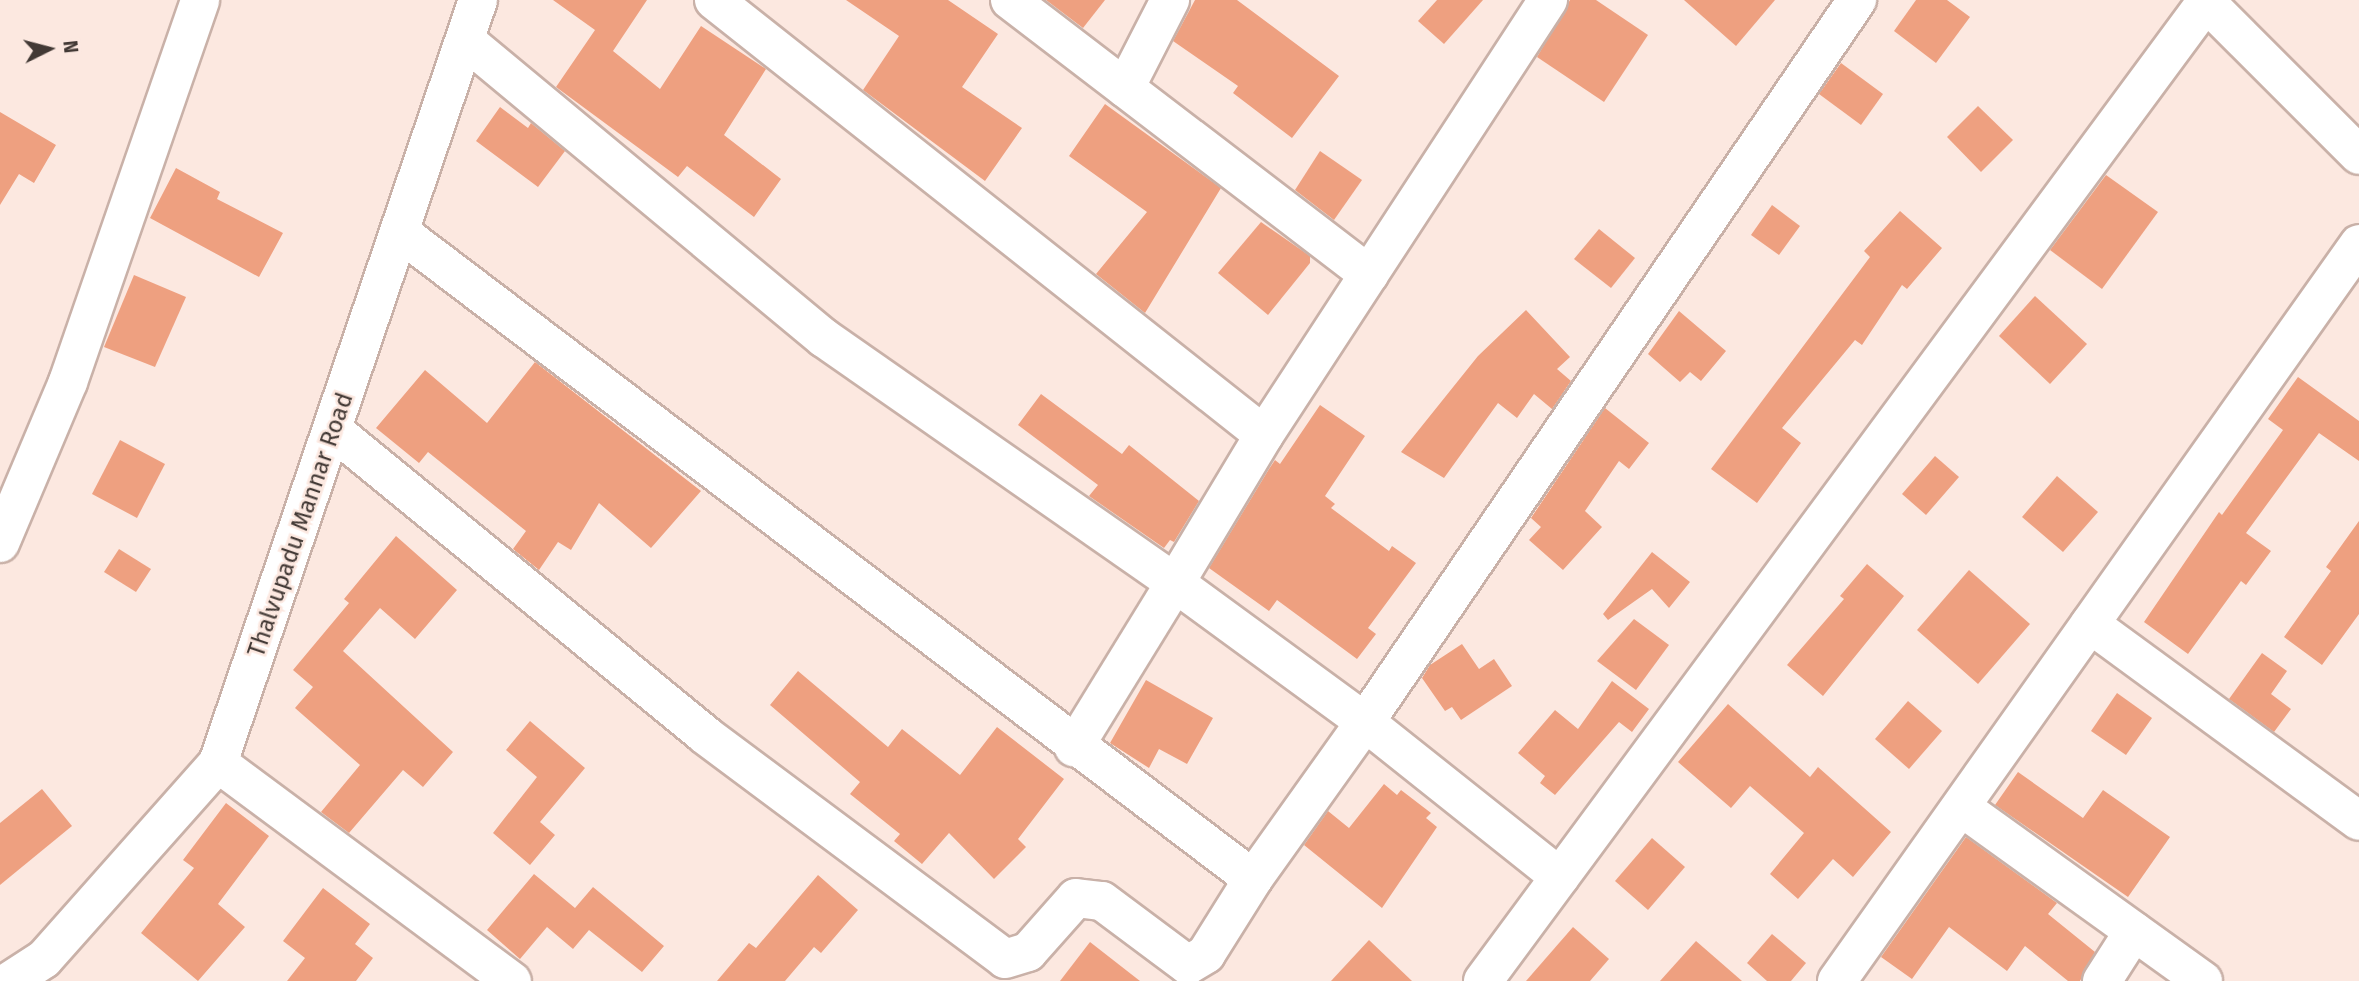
<!DOCTYPE html>
<style>
body{margin:0}
#map{position:relative;width:2359px;height:981px;overflow:hidden;background:#fce8e0;font-family:"Fira Sans",sans-serif}
div>[style]{position:absolute}
[style*='--x']{left:calc(var(--x)*1px);top:calc(var(--y)*1px);width:calc(var(--w)*1px);rotate:calc(var(--a)*1deg)}
.building>*{inset:0;background:#eea080}
.roads{filter:drop-shadow(2px 0 #c9b1a8) drop-shadow(-2px 0 #c9b1a8) drop-shadow(0 2px #c9b1a8) drop-shadow(0 -2px #c9b1a8)}
.minor>*{height:38px;margin:-19px;padding:0 19px;transform-origin:19px;border-radius:19px;background:#fff}
span{translate:-50% -50%;white-space:nowrap;text-align:center;line-height:1.15;-webkit-text-stroke:5px #fce8e0;paint-order:stroke}
.street-label{font-size:24px;color:#423935}
.north{position:absolute;left:14px;top:14px;width:70px;height:70px;-webkit-text-stroke:5px #fce8e0;paint-order:stroke;rotate:84deg;font-size:19px;font-weight:700;line-height:28px;text-align:center;color:#423935}
.north::after{content:'';display:block;margin:auto;width:24px;height:32px;background:#423935;clip-path:polygon(50% 0,100% 100%,50% 72%,0 100%)}
</style>
<div id="map">
<div class="building">
<div style="clip-path:polygon(553px 0,647px 0,613px 51px,660px 89px,701px 26px,766px 69px,724px 135px,781px 179px,754px 217px,687px 166px,678px 177px,556px 87px,595px 30px)"></div>
<div style="clip-path:polygon(846px 0,948px 0,998px 34px,962px 87px,1022px 128px,985px 181px,863px 90px,899px 36px)"></div>
<div style="clip-path:polygon(1046px 0,1105px 0,1083px 28px)"></div>
<div style="clip-path:polygon(1195px 0,1237px 0,1339px 76px,1292px 138px,1233px 93px,1238px 86px,1173px 41px)"></div>
<div style="clip-path:polygon(1437px 0,1483px 0,1444px 44px,1418px 21px)"></div>
<div style="clip-path:polygon(1570px 0,1596px 0,1648px 35px,1604px 102px,1537px 57px)"></div>
<div style="clip-path:polygon(1684px 0,1775px 0,1736px 46px)"></div>
<div style="clip-path:polygon(1916px 0,1947px 0,1970px 17px,1936px 63px,1894px 31px)"></div>
<div style="clip-path:polygon(1841px 63px,1883px 94px,1861px 125px,1819px 94px)"></div>
<div style="clip-path:polygon(1105px 104px,1221px 188px,1145px 313px,1096px 274px,1147px 212px,1069px 156px)"></div>
<div style="clip-path:polygon(1978px 106px,2013px 140px,1981px 172px,1947px 137px)"></div>
<div style="clip-path:polygon(500px 107px,528px 128px,531px 123px,565px 151px,538px 187px,476px 141px)"></div>
<div style="clip-path:polygon(0 112px,56px 145px,34px 183px,19px 174px,0 205px)"></div>
<div style="clip-path:polygon(1320px 151px,1362px 180px,1334px 220px,1295px 190px)"></div>
<div style="clip-path:polygon(176px 168px,220px 192px,217px 199px,283px 233px,259px 277px,150px 218px)"></div>
<div style="clip-path:polygon(2106px 175px,2158px 212px,2102px 289px,2050px 250px)"></div>
<div style="clip-path:polygon(1772px 205px,1800px 226px,1779px 255px,1751px 235px)"></div>
<div style="clip-path:polygon(1900px 211px,1942px 248px,1907px 289px,1902px 285px,1862px 345px,1855px 340px,1782px 428px,1801px 443px,1757px 503px,1711px 469px,1870px 257px,1864px 251px)"></div>
<div style="clip-path:polygon(1261px 222px,1310px 256px,1310px 263px,1268px 315px,1218px 273px)"></div>
<div style="clip-path:polygon(1599px 229px,1635px 258px,1611px 288px,1574px 259px)"></div>
<div style="clip-path:polygon(134px 275px,186px 297px,155px 367px,104px 347px)"></div>
<div style="clip-path:polygon(2035px 296px,2087px 344px,2050px 384px,1999px 336px)"></div>
<div style="clip-path:polygon(1526px 310px,1570px 357px,1557px 369px,1571px 381px,1552px 409px,1534px 394px,1517px 418px,1498px 403px,1444px 478px,1401px 452px,1478px 356px)"></div>
<div style="clip-path:polygon(1679px 311px,1726px 351px,1701px 381px,1690px 372px,1680px 382px,1648px 354px)"></div>
<div style="clip-path:polygon(535px 362px,701px 491px,651px 548px,599px 503px,571px 550px,558px 542px,539px 570px,513px 549px,526px 531px,428px 452px,419px 463px,376px 428px,425px 370px,487px 423px)"></div>
<div style="clip-path:polygon(2298px 377px,2359px 421px,2359px 461px,2319px 433px,2246px 533px,2271px 551px,2246px 585px,2241px 581px,2188px 654px,2144px 622px,2219px 512px,2222px 515px,2283px 430px,2268px 419px)"></div>
<div style="clip-path:polygon(1041px 394px,1122px 454px,1129px 445px,1199px 501px,1174px 542px,1170px 540px,1164px 548px,1089px 496px,1098px 485px,1018px 425px)"></div>
<div style="clip-path:polygon(1320px 405px,1365px 436px,1325px 496px,1335px 504px,1331px 508px,1389px 551px,1392px 546px,1416px 563px,1368px 628px,1376px 634px,1357px 659px,1277px 600px,1269px 611px,1209px 568px,1269px 469px,1275px 460px,1280px 464px)"></div>
<div style="clip-path:polygon(1605px 408px,1649px 443px,1629px 469px,1619px 461px,1585px 511px,1602px 527px,1563px 570px,1529px 540px,1541px 527px,1531px 518px)"></div>
<div style="clip-path:polygon(120px 440px,165px 464px,137px 518px,92px 494px)"></div>
<div style="clip-path:polygon(1935px 456px,1959px 477px,1926px 515px,1902px 494px)"></div>
<div style="clip-path:polygon(2057px 476px,2098px 512px,2063px 552px,2022px 517px)"></div>
<div style="clip-path:polygon(2359px 521px,2359px 614px,2322px 665px,2284px 637px,2331px 571px,2326px 567px)"></div>
<div style="clip-path:polygon(396px 536px,457px 590px,415px 639px,380px 608px,343px 651px,453px 752px,423px 787px,403px 770px,349px 833px,321px 812px,360px 765px,295px 708px,313px 687px,293px 670px,349px 603px,344px 599px)"></div>
<div style="clip-path:polygon(119px 549px,151px 569px,136px 592px,104px 572px)"></div>
<div style="clip-path:polygon(1652px 552px,1690px 582px,1669px 608px,1652px 589px,1608px 620px,1603px 614px)"></div>
<div style="clip-path:polygon(1867px 564px,1904px 596px,1823px 696px,1787px 665px,1844px 599px,1840px 596px)"></div>
<div style="clip-path:polygon(1969px 570px,2030px 624px,1978px 684px,1917px 630px)"></div>
<div style="clip-path:polygon(1634px 619px,1669px 645px,1636px 690px,1597px 661px)"></div>
<div style="clip-path:polygon(1462px 644px,1479px 669px,1494px 659px,1512px 686px,1461px 720px,1452px 707px,1445px 711px,1422px 678px,1430px 665px)"></div>
<div style="clip-path:polygon(2262px 653px,2287px 671px,2271px 694px,2291px 709px,2274px 732px,2229px 699px)"></div>
<div style="clip-path:polygon(798px 671px,888px 747px,902px 729px,960px 775px,997px 727px,1064px 779px,1018px 839px,1026px 847px,994px 879px,949px 833px,922px 864px,894px 841px,900px 834px,850px 794px,860px 782px,770px 705px)"></div>
<div style="clip-path:polygon(1146px 680px,1213px 718px,1187px 764px,1159px 749px,1149px 768px,1110px 743px)"></div>
<div style="clip-path:polygon(1612px 681px,1649px 709px,1632px 732px,1619px 722px,1555px 795px,1540px 783px,1545px 776px,1518px 753px,1555px 710px,1578px 729px)"></div>
<div style="clip-path:polygon(2117px 693px,2152px 718px,2126px 755px,2091px 731px)"></div>
<div style="clip-path:polygon(1908px 701px,1942px 731px,1909px 769px,1875px 739px)"></div>
<div style="clip-path:polygon(1728px 704px,1810px 777px,1818px 767px,1891px 832px,1853px 877px,1833px 859px,1798px 899px,1770px 874px,1804px 833px,1750px 786px,1731px 808px,1678px 762px)"></div>
<div style="clip-path:polygon(530px 721px,585px 768px,540px 822px,555px 835px,530px 865px,493px 833px,537px 777px,506px 750px)"></div>
<div style="clip-path:polygon(2018px 772px,2083px 818px,2103px 790px,2170px 837px,2128px 897px,1995px 805px)"></div>
<div style="clip-path:polygon(1384px 784px,1397px 795px,1401px 790px,1431px 813px,1426px 818px,1437px 827px,1382px 908px,1304px 845px,1328px 811px,1349px 828px)"></div>
<div style="clip-path:polygon(42px 789px,72px 826px,0 885px,0 823px)"></div>
<div style="clip-path:polygon(226px 803px,269px 836px,218px 904px,245px 927px,198px 981px,141px 933px,194px 868px,183px 860px)"></div>
<div style="clip-path:polygon(1966px 837px,2057px 903px,2048px 914px,2095px 952px,2080px 981px,2068px 981px,2025px 946px,2007px 971px,1949px 927px,1912px 979px,1881px 957px)"></div>
<div style="clip-path:polygon(1652px 838px,1685px 867px,1648px 910px,1615px 881px)"></div>
<div style="clip-path:polygon(534px 874px,575px 908px,593px 887px,664px 946px,642px 972px,589px 930px,573px 949px,547px 927px,520px 959px,487px 930px)"></div>
<div style="clip-path:polygon(818px 875px,858px 910px,821px 953px,814px 947px,785px 981px,717px 981px,749px 943px,756px 948px)"></div>
<div style="clip-path:polygon(323px 888px,370px 924px,355px 944px,373px 958px,356px 981px,287px 981px,305px 958px,283px 941px)"></div>
<div style="clip-path:polygon(1573px 927px,1609px 959px,1590px 981px,1526px 981px)"></div>
<div style="clip-path:polygon(1772px 934px,1806px 963px,1791px 981px,1767px 981px,1747px 963px)"></div>
<div style="clip-path:polygon(1369px 940px,1412px 981px,1331px 981px)"></div>
<div style="clip-path:polygon(1696px 941px,1742px 981px,1660px 981px)"></div>
<div style="clip-path:polygon(1090px 942px,1140px 981px,1060px 981px)"></div>
</div>
<div class="roads">
<div class="minor">
<div style="--x:714;--y:0;--w:701;--a:38.34"></div>
<div style="--x:1010;--y:0;--w:452;--a:37.4"></div>
<div style="--x:1548;--y:0;--w:520;--a:123.14"></div>
<div style="--x:1264;--y:435;--w:173;--a:121"></div>
<div style="--x:1175;--y:583;--w:235;--a:36.2"></div>
<div style="--x:1365;--y:722;--w:874;--a:-55.73"></div>
<div style="--x:465;--y:40;--w:467;--a:39.7"></div>
<div style="--x:824;--y:338;--w:428;--a:34.9"></div>
<div style="--x:1175;--y:583;--w:193;--a:121.6"></div>
<div style="--x:1125;--y:88;--w:99;--a:-62.9"></div>
<div style="--x:334;--y:431;--w:480;--a:39.3"></div>
<div style="--x:705;--y:735;--w:374;--a:36.7"></div>
<div style="--x:1005;--y:959;--w:24;--a:-17"></div>
<div style="--x:1028;--y:952;--w:72;--a:-48.4"></div>
<div style="--x:1076;--y:898;--w:26;--a:7"></div>
<div style="--x:1102;--y:901;--w:107;--a:36.7"></div>
<div style="--x:1188;--y:965;--w:21;--a:-31"></div>
<div style="--x:1206;--y:954;--w:89;--a:-57.9"></div>
<div style="--x:1253;--y:879;--w:1069;--a:-142.83"></div>
<div style="--x:0;--y:543;--w:175;--a:-67.1"></div>
<div style="--x:68;--y:382;--w:404;--a:-70.9"></div>
<div style="--x:2090;--y:624;--w:333;--a:36.2"></div>
<div style="--x:218;--y:763;--w:366;--a:36.6"></div>
<div style="--x:1961;--y:807;--w:298;--a:35.7"></div>
<div style="--x:1253;--y:879;--w:193;--a:-54.5"></div>
<div style="--x:1365;--y:722;--w:249;--a:38.5"></div>
<div style="--x:10;--y:981;--w:40;--a:-32.9"></div>
<div style="--x:44;--y:959;--w:262;--a:-48.4"></div>
<div style="--x:218;--y:763;--w:806;--a:-71.18"></div>
<div style="--x:1483;--y:981;--w:1217;--a:-53.55"></div>
<div style="--x:2206;--y:2;--w:216;--a:45"></div>
<div style="--x:1837;--y:981;--w:903;--a:-54.69"></div>
<div style="--x:2102;--y:981;--w:59;--a:-57.4"></div>
</div>
</div>
<div class="street-label">
<span style="left:301px;top:525px;rotate:-71deg">Thalvupadu Mannar Road</span>
</div>
<div class="north">N</div>
</div>
